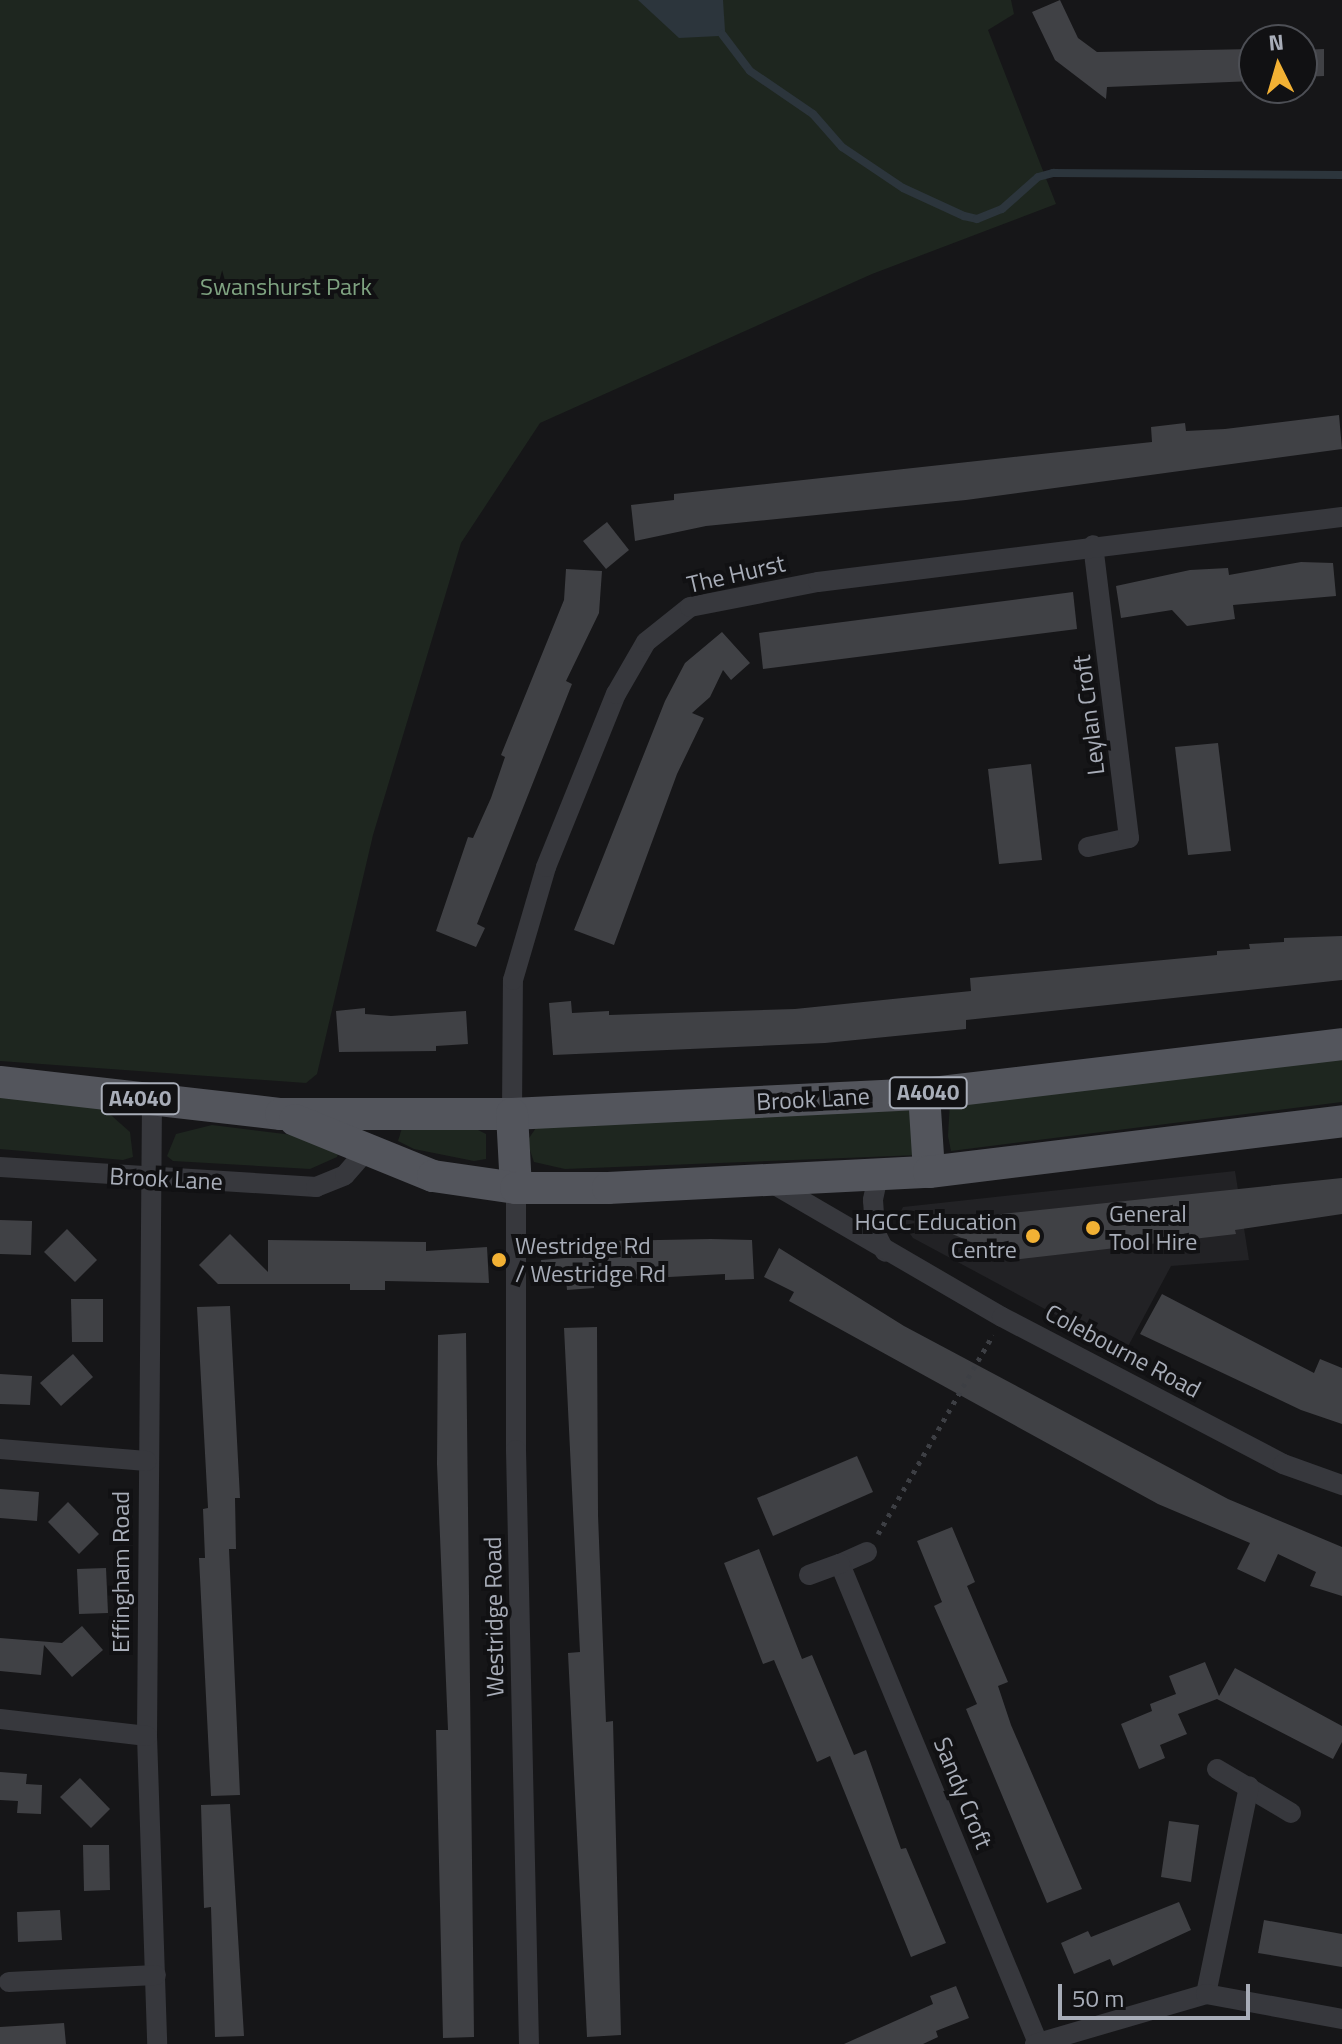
<!DOCTYPE html>
<style>
body{margin:0}
#map{position:relative;width:1342px;height:2044px;overflow:hidden;background:#161618;font-family:"Titillium Web",sans-serif}
div>[style]{position:absolute}
[style*='--x']{left:calc(var(--x)*1px);top:calc(var(--y)*1px);width:calc(var(--w)*1px);rotate:calc(var(--a)*1deg)}
.built>*{inset:0;background:#222225}
.green>*{inset:0;background:#1e261f}
.water>*{inset:0;background:#2c353c}
.stream>*{height:8px;margin:-4px;padding:0 4px;transform-origin:4px;border-radius:4px;background:#2c353c}
.building>*{inset:0;background:#404145}
.path>*{height:5px;margin-top:-2.5px;transform-origin:0;background:repeating-linear-gradient(90deg,#3d3f44 0 4px,transparent 0 10px)}
.street>*{height:20px;margin:-10px;padding:0 10px;transform-origin:10px;border-radius:10px;background:#37383d}
.primary>*{height:32px;margin:-16px;padding:0 16px;transform-origin:16px;border-radius:16px;background:#53555c}
.dots>*{width:22px;height:22px;translate:-50% -50%;box-sizing:border-box;border:4px solid #111113;border-radius:50%}
span{translate:-50% -50%;white-space:nowrap;text-align:center;line-height:1.15;-webkit-text-stroke:8px #111113;paint-order:stroke}
.shield-label span{padding:2px 6px;background:#111113;border:2px solid;border-radius:6px;-webkit-text-stroke-width:0}
.shield-label{font-size:22px;color:#a8adb8;font-weight:700}
.park-label{font-size:24px;color:#7fa381}
.street-label{font-size:24px;color:#a8adb8}
.poi-label{font-size:24px;color:#a8adb8}
.left{translate:0 -50%;text-align:left}
.right{translate:-100% -50%;text-align:right}
.north{position:absolute;left:1238px;top:24px;width:80px;height:80px;box-sizing:border-box;background:#111113;border:2px solid #4d4f55;border-radius:50%;rotate:355deg;font-size:22px;font-weight:700;line-height:32px;text-align:center;color:#a8adb8}
.north::after{content:'';display:block;margin:auto;width:28px;height:36px;background:#f2b134;clip-path:polygon(50% 0,100% 100%,50% 72%,0 100%)}
.scale{position:absolute;left:1058px;top:1984px;width:192px;height:36px;box-sizing:border-box;border:4px solid #a8adb8;border-top:0;padding-left:10px;font-size:24px;line-height:28px;white-space:nowrap;color:#a8adb8;-webkit-text-stroke:6px #111113;paint-order:stroke}
</style>
<div id="map">
<div class="built">
<div style="clip-path:polygon(1235px 1171px,1249px 1260px,1171px 1266px,1125px 1352px,913px 1238px,898px 1217px,903px 1207px)"></div>
</div>
<div class="green">
<div style="clip-path:polygon(0 0,1011px 0,1014px 14px,988px 30px,1056px 204px,872px 274px,540px 423px,461px 543px,373px 835px,317px 1074px,306px 1083px,0 1061px)"></div>
<div style="clip-path:polygon(1342px 1056px,1342px 1102px,951px 1151px,948px 1136px,950px 1102px)"></div>
<div style="clip-path:polygon(0 1096px,104px 1109px,130px 1132px,133px 1157px,123px 1160px,0 1149px)"></div>
<div style="clip-path:polygon(914px 1102px,920px 1155px,565px 1169px,534px 1162px,527px 1141px,538px 1125px)"></div>
<div style="clip-path:polygon(212px 1125px,325px 1139px,339px 1150px,337px 1157px,310px 1169px,173px 1161px,167px 1156px,176px 1134px)"></div>
<div style="clip-path:polygon(470px 1126px,486px 1134px,486px 1159px,474px 1161px,414px 1149px,398px 1141px,402px 1128px)"></div>
</div>
<div class="water">
<div style="clip-path:polygon(638px 0,723px 0,725px 31px,719px 36px,679px 38px)"></div>
</div>
<div class="stream">
<div style="--x:722;--y:34;--w:46;--a:52.9"></div>
<div style="--x:750;--y:71;--w:76;--a:34.3"></div>
<div style="--x:813;--y:114;--w:44;--a:48.7"></div>
<div style="--x:842;--y:147;--w:73;--a:33.9"></div>
<div style="--x:903;--y:188;--w:67;--a:24.7"></div>
<div style="--x:964;--y:216;--w:13;--a:13"></div>
<div style="--x:977;--y:219;--w:27;--a:-22"></div>
<div style="--x:1002;--y:209;--w:48;--a:-41.6"></div>
<div style="--x:1038;--y:177;--w:16;--a:-15"></div>
<div style="--x:1053;--y:173;--w:289;--a:0.4"></div>
</div>
<div class="building">
<div style="clip-path:polygon(1060px 0,1078px 38px,1097px 52px,1254px 49px,1254px 81px,1107px 87px,1106px 99px,1055px 60px,1032px 12px)"></div>
<div style="clip-path:polygon(1324px 49px,1324px 76px,1302px 77px,1302px 50px)"></div>
<div style="clip-path:polygon(1339px 415px,1342px 449px,966px 500px,706px 526px,635px 541px,631px 505px,674px 500px,674px 494px,1152px 442px,1151px 427px,1185px 423px,1186px 431px,1225px 429px)"></div>
<div style="clip-path:polygon(607px 522px,629px 550px,606px 569px,583px 541px)"></div>
<div style="clip-path:polygon(1301px 562px,1333px 563px,1336px 596px,1233px 605px,1235px 619px,1187px 626px,1172px 610px,1121px 618px,1116px 586px,1190px 570px,1228px 568px,1229px 575px)"></div>
<div style="clip-path:polygon(566px 569px,602px 571px,599px 613px,566px 681px,572px 684px,477px 924px,485px 928px,476px 947px,436px 931px,468px 837px,473px 838px,491px 798px,505px 757px,501px 755px,564px 600px)"></div>
<div style="clip-path:polygon(1073px 592px,1077px 629px,763px 669px,759px 633px)"></div>
<div style="clip-path:polygon(722px 632px,750px 663px,731px 680px,723px 670px,710px 697px,692px 713px,704px 718px,677px 774px,614px 945px,574px 930px,665px 701px,685px 663px)"></div>
<div style="clip-path:polygon(1218px 743px,1231px 851px,1188px 855px,1175px 747px)"></div>
<div style="clip-path:polygon(1031px 764px,1042px 860px,999px 864px,988px 769px)"></div>
<div style="clip-path:polygon(1342px 936px,1342px 980px,966px 1020px,966px 1029px,825px 1043px,553px 1055px,549px 1003px,571px 1001px,572px 1013px,609px 1011px,609px 1015px,795px 1009px,971px 991px,970px 978px,1217px 955px,1217px 951px,1250px 949px,1249px 944px,1284px 942px,1284px 938px)"></div>
<div style="clip-path:polygon(365px 1008px,365px 1014px,391px 1016px,466px 1011px,468px 1044px,436px 1046px,436px 1051px,339px 1052px,336px 1011px)"></div>
<div style="clip-path:polygon(1342px 1178px,1342px 1214px,1235px 1230px,1236px 1234px,1064px 1254px,1012px 1260px,925px 1222px)"></div>
<div style="clip-path:polygon(0 1220px,32px 1221px,31px 1255px,0 1254px)"></div>
<div style="clip-path:polygon(67px 1229px,97px 1260px,75px 1282px,44px 1252px)"></div>
<div style="clip-path:polygon(230px 1234px,268px 1272px,268px 1240px,426px 1242px,426px 1251px,487px 1247px,489px 1283px,385px 1281px,385px 1290px,350px 1290px,350px 1284px,218px 1284px,199px 1265px)"></div>
<div style="clip-path:polygon(711px 1239px,752px 1240px,754px 1279px,725px 1280px,725px 1274px,594px 1281px,594px 1288px,567px 1290px,566px 1279px,543px 1281px,541px 1260px,565px 1258px,564px 1250px,607px 1246px,607px 1241px)"></div>
<div style="clip-path:polygon(779px 1248px,904px 1326px,1228px 1499px,1342px 1547px,1342px 1596px,1310px 1586px,1316px 1572px,1278px 1554px,1265px 1582px,1237px 1569px,1250px 1543px,1158px 1504px,789px 1301px,794px 1292px,764px 1277px)"></div>
<div style="clip-path:polygon(1162px 1294px,1314px 1373px,1320px 1359px,1342px 1368px,1342px 1424px,1301px 1410px,1140px 1334px)"></div>
<div style="clip-path:polygon(71px 1299px,103px 1299px,103px 1342px,72px 1342px)"></div>
<div style="clip-path:polygon(230px 1306px,240px 1498px,235px 1498px,236px 1549px,229px 1549px,240px 1795px,211px 1796px,199px 1558px,205px 1558px,203px 1509px,208px 1508px,197px 1307px)"></div>
<div style="clip-path:polygon(597px 1327px,598px 1515px,606px 1722px,613px 1721px,621px 2035px,587px 2037px,568px 1653px,580px 1652px,564px 1328px)"></div>
<div style="clip-path:polygon(466px 1333px,474px 2037px,443px 2038px,436px 1730px,448px 1730px,437px 1464px,438px 1335px)"></div>
<div style="clip-path:polygon(73px 1354px,93px 1377px,61px 1406px,40px 1383px)"></div>
<div style="clip-path:polygon(0 1374px,32px 1376px,30px 1405px,0 1404px)"></div>
<div style="clip-path:polygon(857px 1456px,873px 1492px,773px 1536px,757px 1498px)"></div>
<div style="clip-path:polygon(0 1489px,39px 1492px,37px 1521px,0 1518px)"></div>
<div style="clip-path:polygon(68px 1502px,99px 1534px,79px 1554px,48px 1522px)"></div>
<div style="clip-path:polygon(952px 1527px,975px 1582px,967px 1586px,1008px 1682px,998px 1686px,1011px 1725px,1082px 1889px,1047px 1903px,966px 1709px,977px 1704px,934px 1606px,942px 1602px,917px 1541px)"></div>
<div style="clip-path:polygon(759px 1549px,802px 1659px,812px 1655px,854px 1755px,866px 1750px,901px 1849px,906px 1848px,946px 1943px,911px 1957px,830px 1756px,817px 1762px,774px 1660px,763px 1664px,724px 1563px)"></div>
<div style="clip-path:polygon(106px 1568px,108px 1613px,79px 1614px,77px 1569px)"></div>
<div style="clip-path:polygon(82px 1626px,103px 1650px,72px 1677px,44px 1645px,41px 1675px,0 1671px,0 1638px,62px 1643px)"></div>
<div style="clip-path:polygon(1205px 1662px,1219px 1696px,1235px 1668px,1342px 1726px,1342px 1742px,1333px 1759px,1217px 1699px,1178px 1714px,1187px 1734px,1160px 1745px,1165px 1758px,1139px 1769px,1121px 1724px,1152px 1711px,1150px 1704px,1176px 1694px,1169px 1676px)"></div>
<div style="clip-path:polygon(0 1772px,27px 1774px,26px 1784px,42px 1785px,41px 1814px,17px 1813px,18px 1801px,0 1800px)"></div>
<div style="clip-path:polygon(80px 1778px,110px 1809px,91px 1828px,60px 1797px)"></div>
<div style="clip-path:polygon(230px 1804px,244px 2036px,215px 2037px,211px 1907px,204px 1908px,201px 1805px)"></div>
<div style="clip-path:polygon(1169px 1821px,1199px 1825px,1191px 1882px,1161px 1877px)"></div>
<div style="clip-path:polygon(83px 1845px,109px 1845px,110px 1890px,84px 1891px)"></div>
<div style="clip-path:polygon(1179px 1902px,1191px 1930px,1113px 1966px,1110px 1959px,1074px 1974px,1061px 1943px,1088px 1931px,1091px 1937px)"></div>
<div style="clip-path:polygon(60px 1910px,62px 1940px,18px 1942px,17px 1912px)"></div>
<div style="clip-path:polygon(1264px 1920px,1342px 1934px,1342px 1967px,1258px 1953px)"></div>
<div style="clip-path:polygon(956px 1986px,969px 2018px,936px 2031px,938px 2037px,923px 2044px,844px 2044px,933px 2004px,930px 1996px)"></div>
<div style="clip-path:polygon(64px 2023px,66px 2044px,0 2044px,0 2027px)"></div>
</div>
<div class="path">
<div style="--x:878;--y:1534;--w:230;--a:-60"></div>
</div>
<div class="street">
<div style="--x:1088;--y:847;--w:42;--a:-12.4"></div>
<div style="--x:1129;--y:838;--w:295;--a:-97"></div>
<div style="--x:152;--y:1100;--w:636;--a:90.45"></div>
<div style="--x:147;--y:1736;--w:308;--a:88.1"></div>
<div style="--x:512;--y:1114;--w:134;--a:-89.6"></div>
<div style="--x:513;--y:980;--w:118;--a:-73.7"></div>
<div style="--x:546;--y:867;--w:187;--a:-68"></div>
<div style="--x:616;--y:694;--w:60;--a:-60"></div>
<div style="--x:646;--y:642;--w:56;--a:-38.5"></div>
<div style="--x:690;--y:607;--w:130;--a:-11.1"></div>
<div style="--x:818;--y:582;--w:528;--a:-7.07"></div>
<div style="--x:0;--y:1167;--w:317;--a:3.6"></div>
<div style="--x:316;--y:1187;--w:31;--a:-22"></div>
<div style="--x:345;--y:1175;--w:32;--a:-49"></div>
<div style="--x:878;--y:1176;--w:25;--a:102"></div>
<div style="--x:873;--y:1200;--w:32;--a:86"></div>
<div style="--x:875;--y:1232;--w:22;--a:63"></div>
<div style="--x:770;--y:1182;--w:268;--a:30.2"></div>
<div style="--x:1002;--y:1317;--w:317;--a:27.6"></div>
<div style="--x:1283;--y:1464;--w:63;--a:19.6"></div>
<div style="--x:516;--y:1188;--w:262;--a:90"></div>
<div style="--x:516;--y:1450;--w:594;--a:88.75"></div>
<div style="--x:0;--y:1449;--w:147;--a:4.7"></div>
<div style="--x:867;--y:1552;--w:30;--a:156"></div>
<div style="--x:840;--y:1564;--w:518;--a:67.54"></div>
<div style="--x:809;--y:1575;--w:33;--a:-20"></div>
<div style="--x:0;--y:1719;--w:148;--a:6.6"></div>
<div style="--x:1217;--y:1769;--w:86;--a:30.7"></div>
<div style="--x:9;--y:1982;--w:147;--a:-2.7"></div>
<div style="--x:1206;--y:1994;--w:212;--a:-78.3"></div>
<div style="--x:1035;--y:2044;--w:178;--a:-16.3"></div>
<div style="--x:1206;--y:1994;--w:138;--a:10.4"></div>
</div>
<div class="primary">
<div style="--x:0;--y:1082;--w:283;--a:6.5"></div>
<div style="--x:281;--y:1114;--w:231;--a:0"></div>
<div style="--x:512;--y:1114;--w:412;--a:-2.8"></div>
<div style="--x:924;--y:1094;--w:421;--a:-6.8"></div>
<div style="--x:924;--y:1094;--w:78;--a:86.3"></div>
<div style="--x:512;--y:1114;--w:74;--a:86.9"></div>
<div style="--x:295;--y:1120;--w:149;--a:22.1"></div>
<div style="--x:433;--y:1176;--w:84;--a:8.2"></div>
<div style="--x:516;--y:1188;--w:92;--a:0"></div>
<div style="--x:608;--y:1188;--w:321;--a:-2.9"></div>
<div style="--x:929;--y:1172;--w:416;--a:-7"></div>
</div>
<div class="dots">
<div style="left:1093px;top:1228px;background:#f2b134"></div>
<div style="left:1033px;top:1236px;background:#f2b134"></div>
<div style="left:499px;top:1260px;background:#f2b134"></div>
</div>
<div class="shield-label">
<span style="left:928px;top:1093px">A4040</span>
<span style="left:140px;top:1099px">A4040</span>
</div>
<div class="park-label">
<span style="left:286px;top:287px">Swanshurst Park</span>
</div>
<div class="street-label">
<span style="left:736px;top:574px;rotate:-13deg">The Hurst</span>
<span style="left:1089px;top:715px;rotate:-97deg">Leylan Croft</span>
<span style="left:813px;top:1099px;rotate:-3deg">Brook Lane</span>
<span style="left:166px;top:1179px;rotate:3deg">Brook Lane</span>
<span style="left:1123px;top:1351px;rotate:28deg">Colebourne Road</span>
<span style="left:121px;top:1572px;rotate:-90deg">Effingham Road</span>
<span style="left:494px;top:1617px;rotate:-91deg">Westridge Road</span>
<span style="left:963px;top:1793px;rotate:68deg">Sandy Croft</span>
</div>
<div class="poi-label">
<span class="left" style="left:1109px;top:1228px">General<br>Tool Hire</span>
<span class="right" style="left:1017px;top:1236px">HGCC Education<br>Centre</span>
<span class="left" style="left:515px;top:1260px">Westridge Rd<br>/ Westridge Rd</span>
</div>
<div class="north">N</div>
<div class="scale">50 m</div>
</div>
